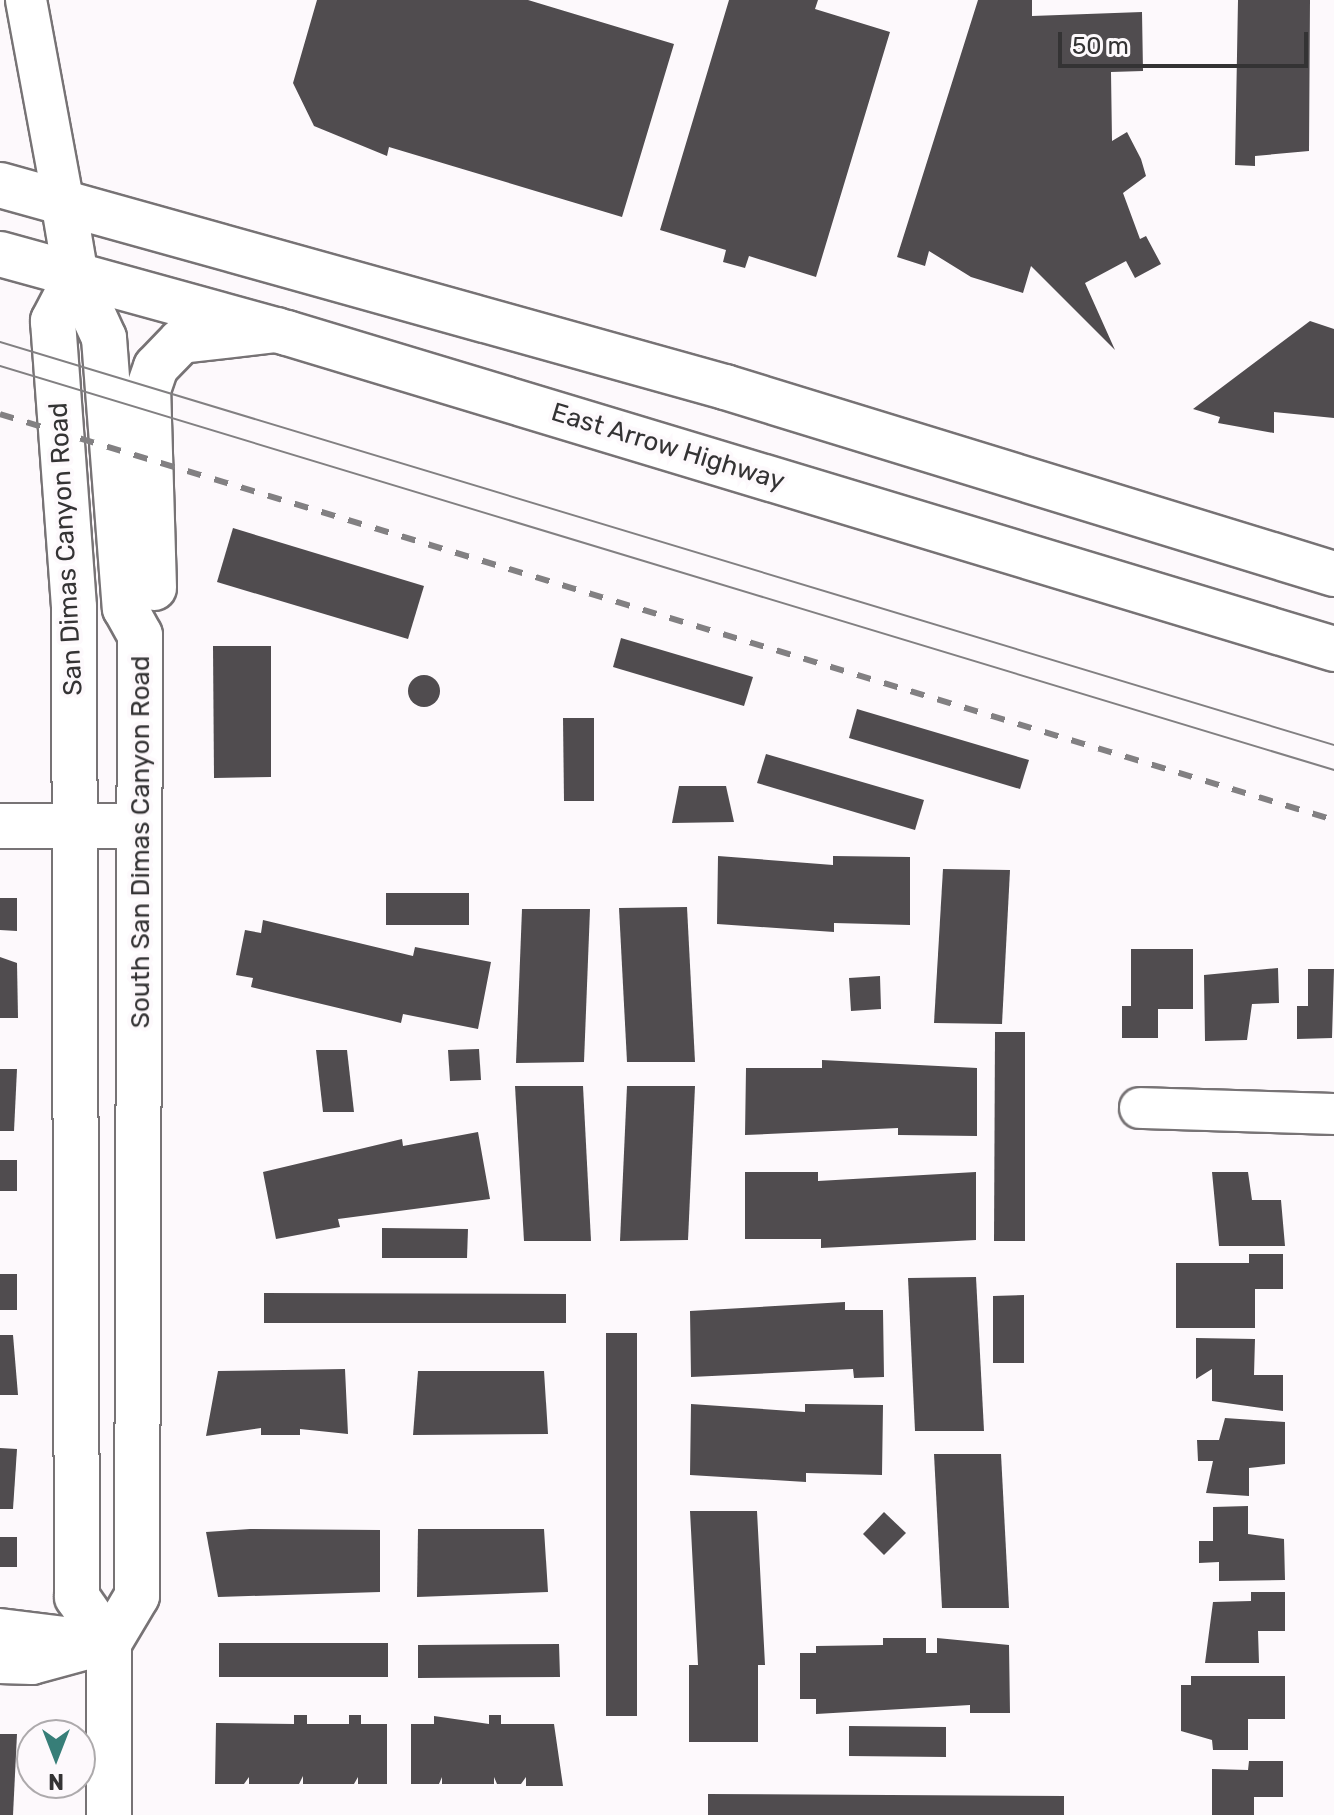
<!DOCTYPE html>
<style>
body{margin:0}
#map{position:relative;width:1334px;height:1815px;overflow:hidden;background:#fdf9fc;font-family:Rubik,sans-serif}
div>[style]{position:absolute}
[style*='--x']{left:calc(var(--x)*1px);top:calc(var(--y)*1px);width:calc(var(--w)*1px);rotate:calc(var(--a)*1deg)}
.building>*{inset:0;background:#504c4f}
.round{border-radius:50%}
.roads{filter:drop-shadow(2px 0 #777375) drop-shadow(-2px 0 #777375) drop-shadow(0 2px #777375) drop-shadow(0 -2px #777375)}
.street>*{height:40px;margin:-20px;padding:0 20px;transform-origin:20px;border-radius:20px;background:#fff}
.secondary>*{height:44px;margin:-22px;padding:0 22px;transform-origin:22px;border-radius:22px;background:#fff}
.primary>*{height:44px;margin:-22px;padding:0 22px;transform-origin:22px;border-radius:22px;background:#fff}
.tram>*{height:2px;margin:-1px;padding:0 1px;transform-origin:1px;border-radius:1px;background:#828082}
.rail>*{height:6px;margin-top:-3px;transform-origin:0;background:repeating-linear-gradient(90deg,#828082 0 14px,transparent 0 28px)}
span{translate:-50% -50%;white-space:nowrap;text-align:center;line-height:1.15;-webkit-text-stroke:8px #fdf9fc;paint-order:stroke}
.street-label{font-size:26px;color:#343334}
.north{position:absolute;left:16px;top:1719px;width:80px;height:80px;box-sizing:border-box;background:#fdf9fc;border:2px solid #adaaac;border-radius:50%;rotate:180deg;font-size:22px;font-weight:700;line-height:32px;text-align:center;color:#343334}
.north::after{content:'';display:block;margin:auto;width:28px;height:36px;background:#377e78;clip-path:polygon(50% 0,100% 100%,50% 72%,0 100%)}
.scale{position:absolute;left:1058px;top:32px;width:250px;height:36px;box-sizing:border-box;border:4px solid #343334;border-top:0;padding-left:10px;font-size:24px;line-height:28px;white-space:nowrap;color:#343334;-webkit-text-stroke:6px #fdf9fc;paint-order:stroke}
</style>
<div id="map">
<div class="building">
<div style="clip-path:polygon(317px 0,528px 0,674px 44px,622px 217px,389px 147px,387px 156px,314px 126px,293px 83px)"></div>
<div style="clip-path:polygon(729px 0,818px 0,815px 9px,890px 32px,816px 277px,749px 256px,745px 268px,723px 262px,726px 250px,660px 230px)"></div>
<div style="clip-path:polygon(978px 0,1032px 0,1032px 16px,1142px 12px,1143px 71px,1111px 72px,1112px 141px,1127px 132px,1141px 159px,1146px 176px,1123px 193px,1140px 239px,1146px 236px,1161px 264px,1135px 278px,1126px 261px,1085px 283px,1115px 350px,1031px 266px,1023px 293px,971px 277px,929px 251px,925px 266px,897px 257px)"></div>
<div style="clip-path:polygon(1238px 0,1310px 0,1309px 151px,1255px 156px,1255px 166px,1235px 165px)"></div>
<div style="clip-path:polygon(1310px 321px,1334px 329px,1334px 418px,1274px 412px,1274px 433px,1218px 423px,1220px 417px,1193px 409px)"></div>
<div style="clip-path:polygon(233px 528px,424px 586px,408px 639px,217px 582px)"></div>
<div style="clip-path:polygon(621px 638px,753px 677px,744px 706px,613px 667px)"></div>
<div style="clip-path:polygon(213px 646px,271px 646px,271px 777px,214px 778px)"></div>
<div class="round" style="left:408px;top:675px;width:32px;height:32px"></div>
<div style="clip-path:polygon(857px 709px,1029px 760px,1020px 789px,849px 738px)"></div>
<div style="clip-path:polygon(563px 718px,594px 718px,594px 801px,564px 801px)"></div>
<div style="clip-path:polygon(766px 754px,924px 800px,915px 830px,757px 783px)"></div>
<div style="clip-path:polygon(679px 786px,726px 786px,734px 822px,672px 823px)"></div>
<div style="clip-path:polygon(718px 856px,833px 865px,833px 856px,910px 857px,910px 925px,834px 923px,834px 932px,717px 924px)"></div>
<div style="clip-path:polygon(943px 869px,1010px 870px,1002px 1024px,934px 1023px)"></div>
<div style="clip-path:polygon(386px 893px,469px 893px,469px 925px,386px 925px)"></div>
<div style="clip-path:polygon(0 898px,17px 898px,17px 931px,0 930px)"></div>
<div style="clip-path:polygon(687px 907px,695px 1062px,627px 1062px,619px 908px)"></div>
<div style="clip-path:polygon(522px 909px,590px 909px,584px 1062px,516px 1063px)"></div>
<div style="clip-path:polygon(263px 920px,413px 956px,415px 947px,491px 962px,478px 1029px,403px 1014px,401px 1023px,251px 987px,253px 978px,236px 975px,245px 930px,261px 933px)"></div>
<div style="clip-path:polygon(1131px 949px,1193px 949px,1193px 1009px,1158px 1009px,1158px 1038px,1122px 1038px,1122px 1006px,1131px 1006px)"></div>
<div style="clip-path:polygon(0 957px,17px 963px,18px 1018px,0 1018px)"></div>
<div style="clip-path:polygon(1278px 968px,1279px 1003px,1252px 1004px,1247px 1040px,1205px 1041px,1204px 975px)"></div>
<div style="clip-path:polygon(1308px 969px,1334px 969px,1332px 1038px,1297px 1039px,1297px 1006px,1308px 1006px)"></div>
<div style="clip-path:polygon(880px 976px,881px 1009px,851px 1011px,849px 978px)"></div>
<div style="clip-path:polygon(995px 1032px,1025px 1032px,1025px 1241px,994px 1241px)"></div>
<div style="clip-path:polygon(479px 1049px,481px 1080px,450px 1081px,448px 1050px)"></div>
<div style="clip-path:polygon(316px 1050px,347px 1050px,354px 1112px,323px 1112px)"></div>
<div style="clip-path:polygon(822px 1060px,977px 1068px,977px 1136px,898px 1135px,898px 1128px,745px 1135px,746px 1068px,822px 1068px)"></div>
<div style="clip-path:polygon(0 1069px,17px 1069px,14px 1131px,0 1131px)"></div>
<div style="clip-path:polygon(515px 1086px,583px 1086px,591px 1241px,524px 1241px)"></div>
<div style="clip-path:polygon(627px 1086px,695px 1086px,688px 1240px,620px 1241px)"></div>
<div style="clip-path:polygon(478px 1132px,490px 1199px,338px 1219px,340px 1227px,276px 1239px,263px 1172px,402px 1139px,403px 1146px)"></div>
<div style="clip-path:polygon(0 1160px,17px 1160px,17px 1191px,0 1191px)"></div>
<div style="clip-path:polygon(745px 1172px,818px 1172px,818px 1181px,976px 1172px,976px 1240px,821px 1248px,821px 1239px,745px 1239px)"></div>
<div style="clip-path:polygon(1212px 1172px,1248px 1172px,1252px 1200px,1281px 1200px,1285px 1246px,1219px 1246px)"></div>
<div style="clip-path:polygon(382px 1228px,468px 1229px,467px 1258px,382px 1258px)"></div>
<div style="clip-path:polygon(1249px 1254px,1283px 1254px,1283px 1289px,1255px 1289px,1255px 1328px,1176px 1328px,1176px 1263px,1249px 1263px)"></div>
<div style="clip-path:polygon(0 1274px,17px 1274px,17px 1310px,0 1310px)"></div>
<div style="clip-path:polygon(976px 1277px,984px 1431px,915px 1431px,908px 1278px)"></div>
<div style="clip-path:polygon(264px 1293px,566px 1294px,566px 1323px,264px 1323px)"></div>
<div style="clip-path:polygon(1024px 1295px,1024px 1363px,993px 1363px,993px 1296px)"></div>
<div style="clip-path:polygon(845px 1302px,845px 1310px,883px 1310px,884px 1377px,854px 1378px,853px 1369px,691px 1377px,690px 1311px)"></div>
<div style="clip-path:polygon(606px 1333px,637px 1333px,637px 1716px,606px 1716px)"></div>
<div style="clip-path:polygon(0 1335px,13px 1335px,18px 1395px,0 1395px)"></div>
<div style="clip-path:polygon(1196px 1338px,1255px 1339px,1254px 1375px,1283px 1375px,1283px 1411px,1212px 1401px,1212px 1369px,1196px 1379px)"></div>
<div style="clip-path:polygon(345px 1369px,348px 1434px,300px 1429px,300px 1435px,261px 1435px,261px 1428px,206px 1436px,218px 1371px)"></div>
<div style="clip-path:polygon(418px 1371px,544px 1371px,548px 1434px,413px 1435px)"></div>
<div style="clip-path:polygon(691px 1404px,805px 1412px,805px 1404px,883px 1405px,882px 1475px,806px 1473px,806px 1482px,690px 1475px)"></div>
<div style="clip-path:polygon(1225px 1418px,1285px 1422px,1285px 1464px,1249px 1468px,1249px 1496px,1206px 1493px,1213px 1461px,1198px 1461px,1197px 1440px,1219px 1440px)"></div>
<div style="clip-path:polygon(0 1448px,17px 1449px,13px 1509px,0 1509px)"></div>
<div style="clip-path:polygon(934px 1454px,1001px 1454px,1009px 1608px,942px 1608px)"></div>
<div style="clip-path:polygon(1248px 1506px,1248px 1534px,1284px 1539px,1285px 1580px,1219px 1581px,1219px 1562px,1199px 1563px,1199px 1541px,1213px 1541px,1213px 1507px)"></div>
<div style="clip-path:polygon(690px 1511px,757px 1511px,765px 1665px,758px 1665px,758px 1742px,689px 1742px,689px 1665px,698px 1665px)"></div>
<div style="clip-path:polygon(884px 1512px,906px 1533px,884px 1555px,863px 1534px)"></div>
<div style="clip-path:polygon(250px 1529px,380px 1530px,380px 1592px,218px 1597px,206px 1532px)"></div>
<div style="clip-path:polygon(418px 1529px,544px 1529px,548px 1592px,417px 1597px)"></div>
<div style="clip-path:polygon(0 1537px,17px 1537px,17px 1567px,0 1567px)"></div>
<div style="clip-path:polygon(1251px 1592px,1285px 1592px,1285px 1631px,1258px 1631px,1259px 1663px,1205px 1663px,1213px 1602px,1251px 1601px)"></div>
<div style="clip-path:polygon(883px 1638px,926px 1638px,926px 1653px,937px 1653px,937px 1638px,1009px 1645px,1010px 1713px,970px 1713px,970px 1705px,816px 1714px,816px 1699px,800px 1699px,800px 1653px,816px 1653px,816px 1646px,883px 1645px)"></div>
<div style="clip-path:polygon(219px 1643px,388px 1643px,388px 1677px,219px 1677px)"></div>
<div style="clip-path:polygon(559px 1644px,560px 1677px,418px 1678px,418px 1645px)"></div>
<div style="clip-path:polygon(1191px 1676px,1285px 1676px,1285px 1719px,1248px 1719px,1248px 1750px,1213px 1750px,1212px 1740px,1181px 1731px,1181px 1685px,1191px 1685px)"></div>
<div style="clip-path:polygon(294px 1715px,307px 1715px,307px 1724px,349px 1724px,349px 1715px,361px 1715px,361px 1724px,387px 1724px,387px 1784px,358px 1784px,358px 1777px,354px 1784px,303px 1784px,303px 1776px,299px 1784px,249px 1784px,249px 1777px,244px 1784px,215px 1784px,216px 1723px,294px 1724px)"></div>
<div style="clip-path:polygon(489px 1715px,501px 1715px,501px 1724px,554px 1724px,563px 1786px,526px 1786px,526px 1777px,521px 1784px,497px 1784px,494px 1777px,494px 1784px,442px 1784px,442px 1777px,439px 1784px,411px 1784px,411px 1724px,434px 1724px,434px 1716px,489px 1724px)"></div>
<div style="clip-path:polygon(849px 1726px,946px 1727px,946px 1757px,849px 1756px)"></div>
<div style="clip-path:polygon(0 1734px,17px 1734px,13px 1815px,0 1815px)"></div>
<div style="clip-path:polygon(1249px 1761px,1283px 1761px,1283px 1797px,1254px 1797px,1254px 1815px,1212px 1815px,1212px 1769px,1248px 1770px)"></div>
<div style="clip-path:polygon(708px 1794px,1064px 1796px,1064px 1815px,708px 1815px)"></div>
</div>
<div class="roads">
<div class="street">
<div style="--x:26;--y:0;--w:209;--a:79.5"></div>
<div style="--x:1140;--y:1108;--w:194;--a:1.8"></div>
<div style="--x:0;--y:1629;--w:98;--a:7.1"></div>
<div style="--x:0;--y:1663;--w:32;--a:2"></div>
<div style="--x:32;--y:1664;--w:80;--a:-15.3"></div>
</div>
<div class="secondary">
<div style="--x:64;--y:206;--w:72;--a:80.4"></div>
<div style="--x:76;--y:277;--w:67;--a:65.3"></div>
<div style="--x:104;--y:338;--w:271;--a:85.6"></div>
<div style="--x:125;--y:608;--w:31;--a:61"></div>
<div style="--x:140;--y:635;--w:961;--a:90.18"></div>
<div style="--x:137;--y:1596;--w:55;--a:120.8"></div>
<div style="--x:109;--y:1643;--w:172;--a:90"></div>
<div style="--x:76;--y:277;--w:50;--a:117.6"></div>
<div style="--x:53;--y:321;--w:287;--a:85.8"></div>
<div style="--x:74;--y:607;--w:990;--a:89.83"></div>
<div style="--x:77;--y:1597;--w:56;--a:55.2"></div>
<div style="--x:154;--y:588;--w:198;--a:-91.7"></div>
<div style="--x:148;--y:390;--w:24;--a:-71"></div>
<div style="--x:156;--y:367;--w:36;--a:-46"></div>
<div style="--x:181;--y:341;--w:96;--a:-6.6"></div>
<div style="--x:0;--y:826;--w:138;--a:0"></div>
</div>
<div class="primary">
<div style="--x:0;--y:185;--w:753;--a:15.57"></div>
<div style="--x:725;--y:387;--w:637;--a:17.07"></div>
<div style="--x:0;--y:254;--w:298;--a:15.4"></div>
<div style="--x:287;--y:333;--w:1094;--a:16.79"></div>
</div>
</div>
<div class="tram">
<div style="--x:0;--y:342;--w:1394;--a:16.81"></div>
<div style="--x:0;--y:366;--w:1394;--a:16.85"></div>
</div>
<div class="rail">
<div style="--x:0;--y:414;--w:1394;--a:16.93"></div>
</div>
<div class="street-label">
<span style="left:668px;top:447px;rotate:17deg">East Arrow Highway</span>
<span style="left:66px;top:549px;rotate:-93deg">San Dimas Canyon Road</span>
<span style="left:141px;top:842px;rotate:-90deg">South San Dimas Canyon Road</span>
</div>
<div class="north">N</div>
<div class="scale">50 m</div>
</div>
